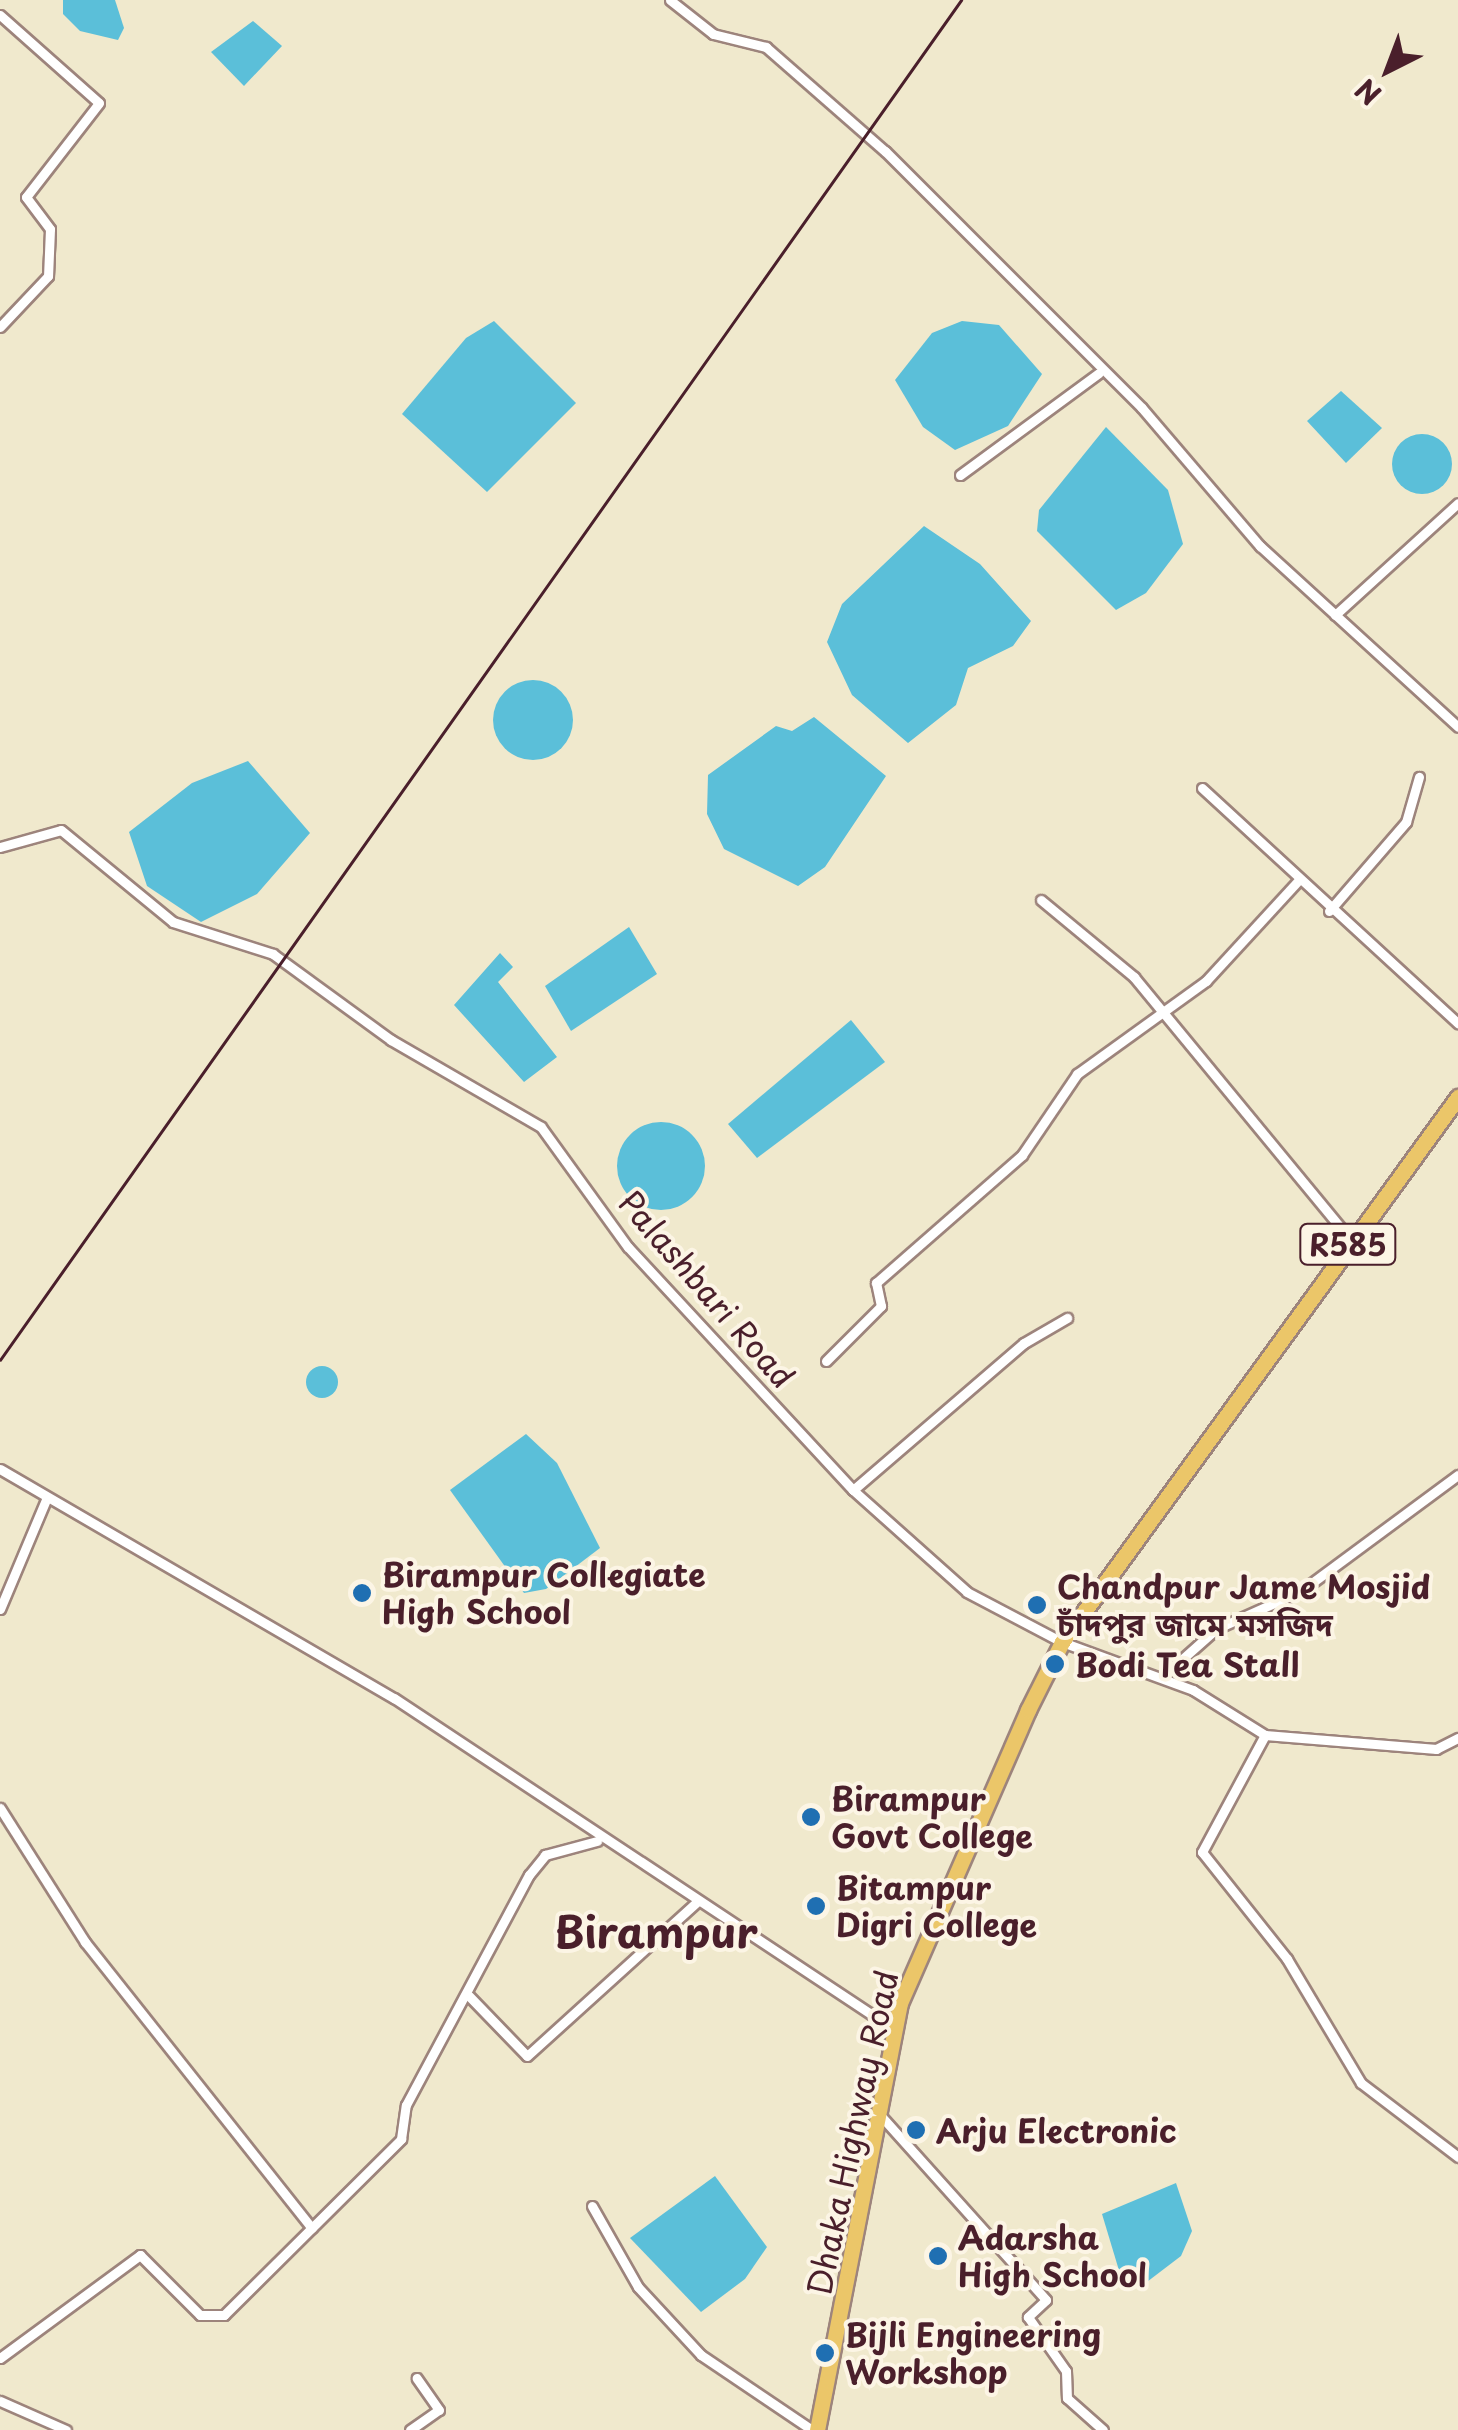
<!DOCTYPE html>
<meta charset="utf-8">
<style>
body{margin:0}
#map{position:relative;width:1458px;height:2430px;overflow:hidden;background:#f0e9cd;font-family:"Playpen Sans","Noto Sans Bengali",sans-serif}
div>[style]{position:absolute}
[style*='--x']{left:calc(var(--x)*1px);top:calc(var(--y)*1px);width:calc(var(--w)*1px);rotate:calc(var(--a)*1deg)}
.water>*{inset:0;background:#5bbfd9}
.round{border-radius:50%}
.roads{filter:drop-shadow(2px 0 #9d847c) drop-shadow(-2px 0 #9d847c) drop-shadow(0 2px #9d847c) drop-shadow(0 -2px #9d847c)}
.minor>*{height:9px;margin:-4.5px;padding:0 4.5px;transform-origin:4.5px;border-radius:4.5px;background:#fff}
.primary>*{height:15px;margin:-7.5px;padding:0 7.5px;transform-origin:7.5px;border-radius:7.5px;background:#ebc669}
.rail>*{height:2.5px;margin:-1.25px;padding:0 1.25px;transform-origin:1.25px;border-radius:1.25px;background:#4a1f2b}
.dots>*{width:28px;height:28px;translate:-50% -50%;box-sizing:border-box;border:5px solid #fcf5e5;border-radius:50%}
span{translate:-50% -50%;white-space:nowrap;text-align:center;line-height:1.15;-webkit-text-stroke:8px #fcf5e5;paint-order:stroke}
.shield-label span{padding:2px 8px;background:#fcf5e5;border:2px solid;border-radius:8px;-webkit-text-stroke-width:0}
.shield-label{font-size:30px;color:#4a1f2b;font-weight:700}
.street-label{font-size:32px;color:#4a1f2b}
.poi-label{font-size:32px;color:#4a1f2b;font-weight:700}
.left{translate:0 -50%;text-align:left}
.district-label{font-size:42px;color:#4a1f2b;font-weight:700}
.north{position:absolute;left:1338px;top:20px;width:100px;height:100px;-webkit-text-stroke:8px #fcf5e5;paint-order:stroke;rotate:222deg;font-size:28px;font-weight:700;line-height:40px;text-align:center;color:#4a1f2b}
.north::after{content:'';display:block;margin:auto;width:35px;height:45px;background:#4a1f2b;clip-path:polygon(50% 0,100% 100%,50% 72%,0 100%)}
</style>
<div id="map">
<div class="water">
<div style="clip-path:polygon(115px 0,124px 28px,118px 40px,80px 31px,63px 14px,63px 0)"></div>
<div style="clip-path:polygon(253px 21px,282px 46px,244px 86px,211px 52px)"></div>
<div style="clip-path:polygon(494px 321px,576px 403px,487px 492px,402px 414px,466px 338px)"></div>
<div style="clip-path:polygon(962px 321px,999px 325px,1042px 374px,1008px 426px,955px 450px,923px 427px,895px 380px,932px 333px)"></div>
<div style="clip-path:polygon(1341px 391px,1382px 428px,1346px 463px,1307px 421px)"></div>
<div style="clip-path:polygon(1106px 427px,1168px 490px,1183px 544px,1146px 593px,1116px 610px,1037px 531px,1039px 510px)"></div>
<div class="round" style="left:1392px;top:434px;width:60px;height:60px"></div>
<div style="clip-path:polygon(924px 526px,980px 564px,1031px 621px,1013px 646px,968px 668px,956px 705px,908px 743px,852px 695px,827px 642px,842px 604px)"></div>
<div class="round" style="left:493px;top:680px;width:80px;height:80px"></div>
<div style="clip-path:polygon(814px 717px,886px 776px,825px 867px,798px 886px,724px 849px,707px 814px,708px 775px,776px 726px,792px 731px)"></div>
<div style="clip-path:polygon(248px 761px,310px 833px,257px 894px,201px 922px,147px 886px,129px 832px,192px 783px)"></div>
<div style="clip-path:polygon(629px 927px,657px 974px,571px 1031px,545px 986px)"></div>
<div style="clip-path:polygon(500px 953px,513px 967px,498px 982px,557px 1057px,524px 1082px,454px 1005px)"></div>
<div style="clip-path:polygon(851px 1020px,885px 1062px,757px 1158px,728px 1124px)"></div>
<div class="round" style="left:617px;top:1122px;width:88px;height:88px"></div>
<div class="round" style="left:306px;top:1366px;width:32px;height:32px"></div>
<div style="clip-path:polygon(526px 1434px,557px 1463px,600px 1548px,546px 1589px,524px 1593px,450px 1490px)"></div>
<div style="clip-path:polygon(715px 2176px,767px 2247px,745px 2279px,701px 2312px,630px 2238px)"></div>
<div style="clip-path:polygon(1176px 2183px,1192px 2231px,1181px 2256px,1139px 2288px,1124px 2287px,1102px 2214px)"></div>
</div>
<div class="roads">
<div class="minor">
<div style="--x:670;--y:0;--w:55;--a:38.3"></div>
<div style="--x:713;--y:34;--w:55;--a:13.8"></div>
<div style="--x:766;--y:47;--w:158;--a:41.2"></div>
<div style="--x:885;--y:151;--w:363;--a:45"></div>
<div style="--x:1142;--y:408;--w:182;--a:49.5"></div>
<div style="--x:1260;--y:546;--w:268;--a:42.4"></div>
<div style="--x:0;--y:15;--w:132;--a:41.6"></div>
<div style="--x:99;--y:103;--w:119;--a:127.8"></div>
<div style="--x:26;--y:197;--w:40;--a:53"></div>
<div style="--x:50;--y:229;--w:47;--a:92.4"></div>
<div style="--x:48;--y:276;--w:70;--a:133.3"></div>
<div style="--x:960;--y:475;--w:172;--a:-36.3"></div>
<div style="--x:1335;--y:615;--w:166;--a:-42.3"></div>
<div style="--x:1202;--y:788;--w:348;--a:42.6"></div>
<div style="--x:0;--y:847;--w:63;--a:-15.6"></div>
<div style="--x:61;--y:830;--w:145;--a:39.4"></div>
<div style="--x:173;--y:922;--w:105;--a:17.7"></div>
<div style="--x:273;--y:954;--w:146;--a:36.1"></div>
<div style="--x:391;--y:1040;--w:173;--a:30.1"></div>
<div style="--x:541;--y:1127;--w:148;--a:54.1"></div>
<div style="--x:628;--y:1247;--w:331;--a:47.2"></div>
<div style="--x:853;--y:1490;--w:153;--a:41.8"></div>
<div style="--x:967;--y:1592;--w:107;--a:27.8"></div>
<div style="--x:1062;--y:1642;--w:140;--a:20.1"></div>
<div style="--x:1193;--y:1690;--w:85;--a:32"></div>
<div style="--x:1265;--y:1735;--w:172;--a:4.7"></div>
<div style="--x:1436;--y:1749;--w:25;--a:-27"></div>
<div style="--x:1041;--y:900;--w:121;--a:39.6"></div>
<div style="--x:1134;--y:977;--w:341;--a:50.5"></div>
<div style="--x:1329;--y:911;--w:118;--a:-49.1"></div>
<div style="--x:1406;--y:822;--w:47;--a:-73.9"></div>
<div style="--x:826;--y:1361;--w:78;--a:-45"></div>
<div style="--x:881;--y:1306;--w:24;--a:-102"></div>
<div style="--x:876;--y:1283;--w:194;--a:-41.2"></div>
<div style="--x:1022;--y:1155;--w:98;--a:-55.8"></div>
<div style="--x:1077;--y:1074;--w:159;--a:-35.8"></div>
<div style="--x:1206;--y:981;--w:136;--a:-47.4"></div>
<div style="--x:0;--y:1469;--w:456;--a:30.2"></div>
<div style="--x:394;--y:1698;--w:601;--a:33.53"></div>
<div style="--x:853;--y:1490;--w:225;--a:-40.7"></div>
<div style="--x:1024;--y:1343;--w:50;--a:-30.2"></div>
<div style="--x:0;--y:1609;--w:121;--a:-67.2"></div>
<div style="--x:1162;--y:1677;--w:72;--a:-41.6"></div>
<div style="--x:1216;--y:1629;--w:93;--a:-24.1"></div>
<div style="--x:1301;--y:1591;--w:195;--a:-36.5"></div>
<div style="--x:1265;--y:1735;--w:133;--a:118.3"></div>
<div style="--x:1202;--y:1852;--w:137;--a:51.5"></div>
<div style="--x:1287;--y:1959;--w:144;--a:59.2"></div>
<div style="--x:1361;--y:2083;--w:122;--a:37.3"></div>
<div style="--x:0;--y:1808;--w:159;--a:57.6"></div>
<div style="--x:85;--y:1942;--w:365;--a:51.6"></div>
<div style="--x:469;--y:1996;--w:83;--a:46"></div>
<div style="--x:527;--y:2056;--w:229;--a:-42.2"></div>
<div style="--x:881;--y:2116;--w:247;--a:48.1"></div>
<div style="--x:1046;--y:2300;--w:25;--a:137"></div>
<div style="--x:1028;--y:2317;--w:66;--a:54.9"></div>
<div style="--x:1066;--y:2371;--w:27;--a:88"></div>
<div style="--x:1067;--y:2398;--w:48;--a:41.6"></div>
<div style="--x:592;--y:2206;--w:93;--a:60.4"></div>
<div style="--x:638;--y:2287;--w:93;--a:47.2"></div>
<div style="--x:701;--y:2355;--w:134;--a:34"></div>
<div style="--x:0;--y:2358;--w:174;--a:-36.3"></div>
<div style="--x:140;--y:2255;--w:85;--a:45"></div>
<div style="--x:200;--y:2315;--w:24;--a:0"></div>
<div style="--x:224;--y:2315;--w:250;--a:-44.8"></div>
<div style="--x:401;--y:2139;--w:34;--a:-82"></div>
<div style="--x:406;--y:2105;--w:261;--a:-61.9"></div>
<div style="--x:529;--y:1875;--w:26;--a:-51"></div>
<div style="--x:545;--y:1855;--w:54;--a:-15.1"></div>
<div style="--x:0;--y:2401;--w:72;--a:23.7"></div>
<div style="--x:410;--y:2430;--w:35;--a:-35"></div>
<div style="--x:439;--y:2410;--w:39;--a:-125"></div>
</div>
<div class="primary">
<div style="--x:817;--y:2430;--w:435;--a:-79"></div>
<div style="--x:900;--y:2003;--w:320;--a:-66.4"></div>
<div style="--x:1028;--y:1710;--w:76;--a:-63.4"></div>
<div style="--x:1062;--y:1642;--w:674;--a:-54"></div>
</div>
</div>
<div class="rail">
<div style="--x:0;--y:1360;--w:1665;--a:-54.75"></div>
</div>
<div class="dots">
<div style="left:362px;top:1593px;background:#1f6fb2"></div>
<div style="left:1037px;top:1605px;background:#1f6fb2"></div>
<div style="left:1055px;top:1664px;background:#1f6fb2"></div>
<div style="left:811px;top:1817px;background:#1f6fb2"></div>
<div style="left:816px;top:1906px;background:#1f6fb2"></div>
<div style="left:916px;top:2130px;background:#1f6fb2"></div>
<div style="left:938px;top:2256px;background:#1f6fb2"></div>
<div style="left:825px;top:2353px;background:#1f6fb2"></div>
</div>
<div class="shield-label">
<span style="left:1348px;top:1244px">R585</span>
</div>
<div class="street-label">
<span style="left:707px;top:1289px;rotate:49deg">Palashbari Road</span>
<span style="left:852px;top:2133px;rotate:-78deg">Dhaka Highway Road</span>
</div>
<div class="poi-label">
<span class="left" style="left:382px;top:1593px">Birampur Collegiate<br>High School</span>
<span class="left" style="left:1057px;top:1605px">Chandpur Jame Mosjid<br>চাঁদপুর জামে মসজিদ</span>
<span class="left" style="left:1075px;top:1664px">Bodi Tea Stall</span>
<span class="left" style="left:831px;top:1817px">Birampur<br>Govt College</span>
<span class="left" style="left:836px;top:1906px">Bitampur<br>Digri College</span>
<span class="left" style="left:936px;top:2130px">Arju Electronic</span>
<span class="left" style="left:958px;top:2256px">Adarsha<br>High School</span>
<span class="left" style="left:845px;top:2353px">Bijli Engineering<br>Workshop</span>
</div>
<div class="district-label">
<span style="left:656px;top:1931px">Birampur</span>
</div>
<div class="north">N</div>
</div>
